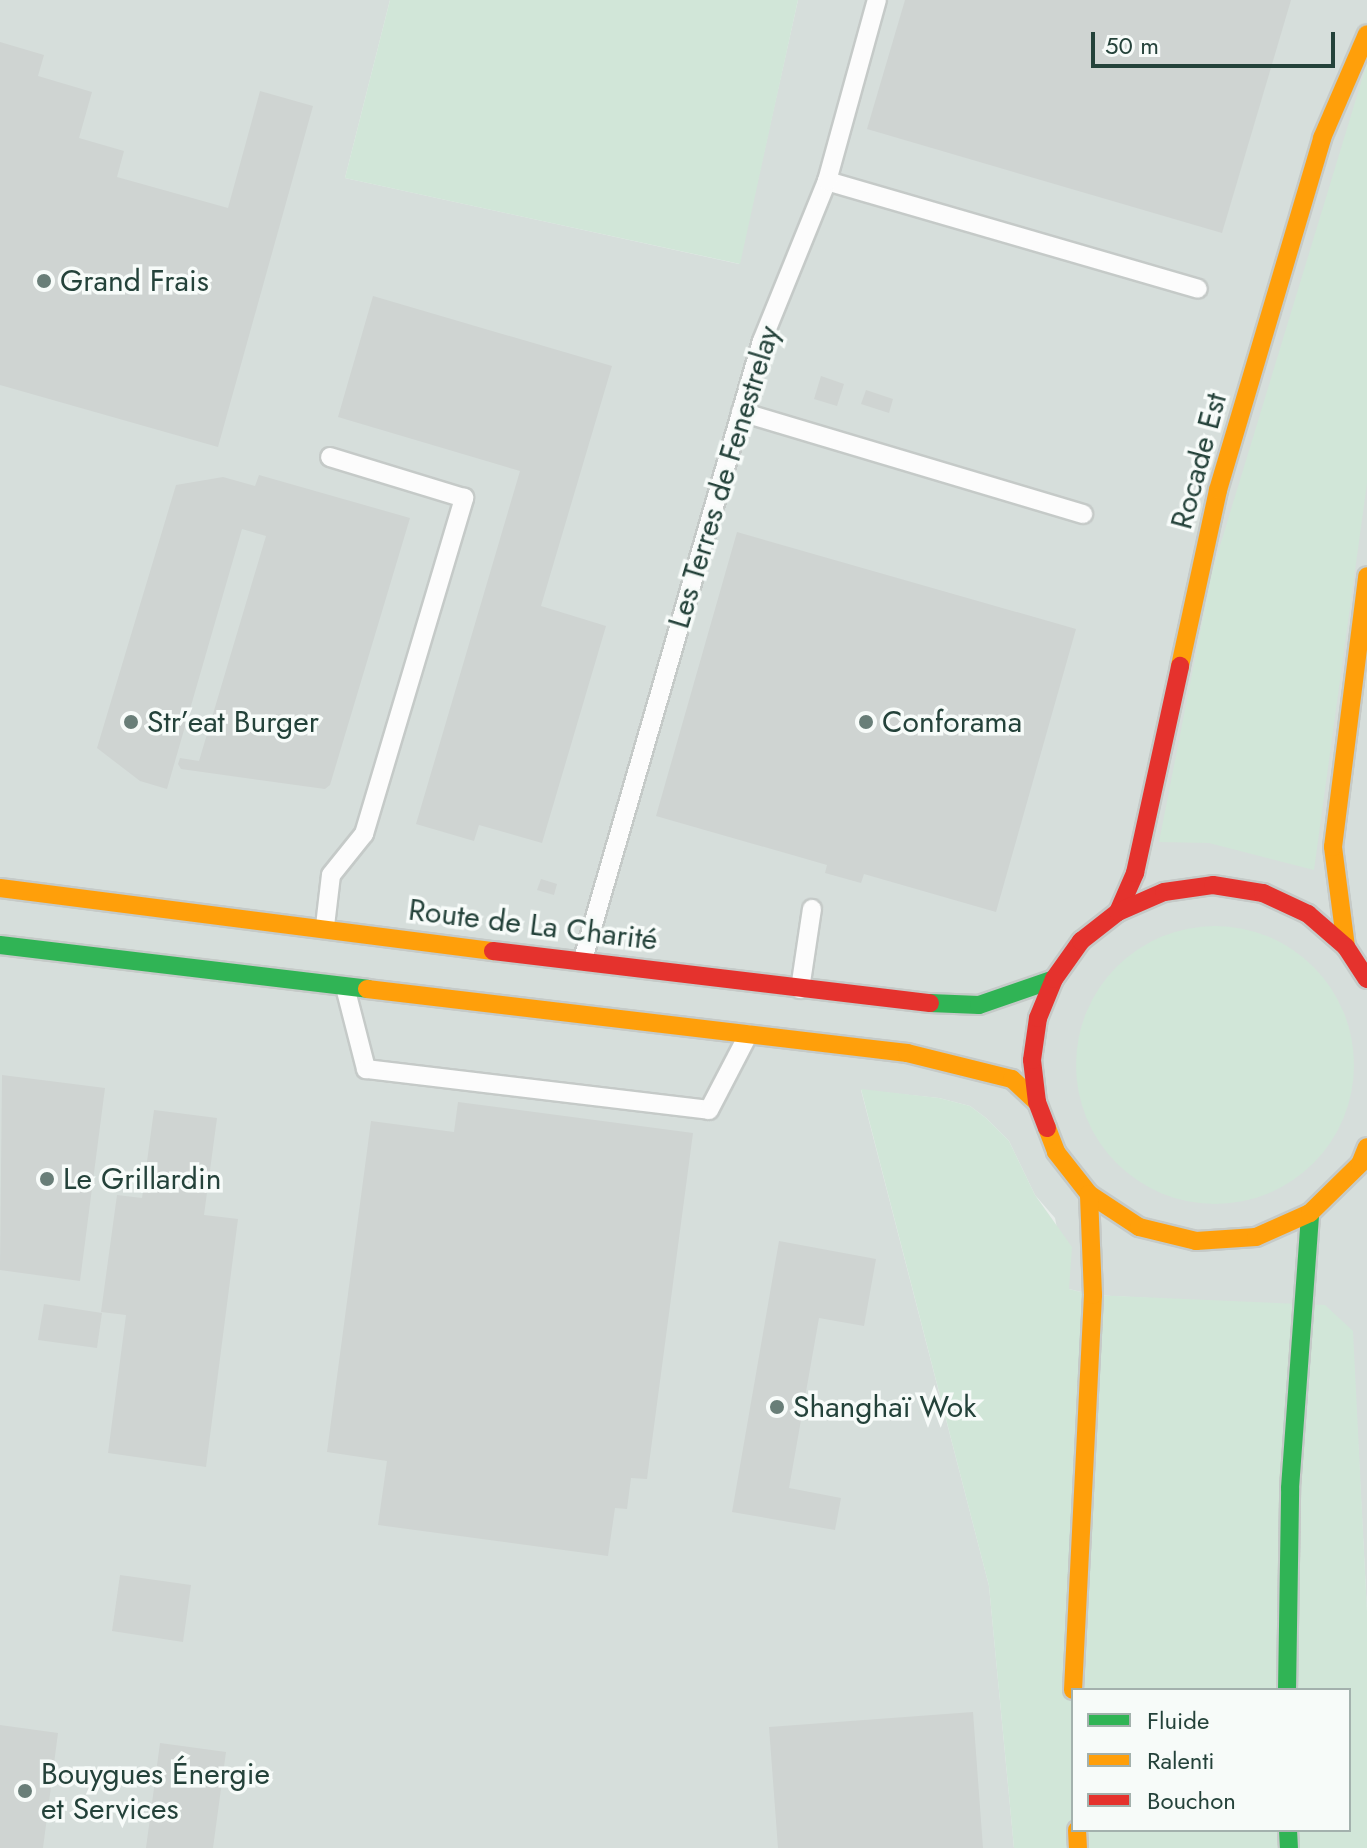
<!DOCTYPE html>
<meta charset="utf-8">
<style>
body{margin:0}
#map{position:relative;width:1367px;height:1848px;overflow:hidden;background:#e8edeb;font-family:Jost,sans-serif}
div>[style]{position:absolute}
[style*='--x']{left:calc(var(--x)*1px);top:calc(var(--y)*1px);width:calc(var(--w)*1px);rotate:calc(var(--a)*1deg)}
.built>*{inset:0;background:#d6dedb}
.green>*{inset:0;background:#d1e6d8}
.round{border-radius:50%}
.building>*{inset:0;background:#cfd4d2}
.roads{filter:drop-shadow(2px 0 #c5cac8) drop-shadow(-2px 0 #c5cac8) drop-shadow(0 2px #c5cac8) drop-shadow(0 -2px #c5cac8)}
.lane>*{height:18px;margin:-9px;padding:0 9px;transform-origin:9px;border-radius:9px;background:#fcfcfc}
.fast>*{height:18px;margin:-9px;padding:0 9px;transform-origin:9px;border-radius:9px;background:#30b455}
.slow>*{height:18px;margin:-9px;padding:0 9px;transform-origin:9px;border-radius:9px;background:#ff9f0a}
.jam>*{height:18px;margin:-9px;padding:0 9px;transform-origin:9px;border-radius:9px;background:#e5322d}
.dots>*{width:22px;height:22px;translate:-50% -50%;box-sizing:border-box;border:4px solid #f7fbf9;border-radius:50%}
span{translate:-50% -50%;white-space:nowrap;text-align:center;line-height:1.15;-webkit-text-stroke:7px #f7fbf9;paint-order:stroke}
.poi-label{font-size:30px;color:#24423a}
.left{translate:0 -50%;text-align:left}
.street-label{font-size:30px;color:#24423a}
.legend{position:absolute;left:1071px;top:1688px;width:280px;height:144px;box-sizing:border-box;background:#f7fbf9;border:2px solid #a3b1ad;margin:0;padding:10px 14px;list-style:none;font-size:24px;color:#24423a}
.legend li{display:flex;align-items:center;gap:16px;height:40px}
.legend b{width:40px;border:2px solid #a3b1ad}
.scale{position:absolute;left:1091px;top:32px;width:244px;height:36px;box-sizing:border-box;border:4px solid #24423a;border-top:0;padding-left:10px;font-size:24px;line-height:28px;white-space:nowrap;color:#24423a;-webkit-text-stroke:6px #f7fbf9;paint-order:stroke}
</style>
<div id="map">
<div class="built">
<div style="clip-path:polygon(0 0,390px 0,345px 178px,739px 264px,798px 0,1367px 0,1367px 1611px,1352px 1331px,1299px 1306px,1093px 1295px,1069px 1289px,1055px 1218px,1035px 1195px,1009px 1141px,986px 1118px,970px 1106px,939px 1098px,861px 1090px,989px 1586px,1014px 1848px,0 1848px)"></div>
</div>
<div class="green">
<div style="clip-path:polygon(390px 0,798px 0,740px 264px,345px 178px)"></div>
<div style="clip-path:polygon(1367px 63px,1367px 483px,1314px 870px,1209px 843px,1159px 842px,1212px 572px)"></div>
<div class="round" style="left:1076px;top:926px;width:278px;height:278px"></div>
<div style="clip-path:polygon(evenodd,861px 1089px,939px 1098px,970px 1106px,986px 1118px,1009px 1141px,1035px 1195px,1072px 1247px,1069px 1289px,1093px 1295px,1325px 1305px,1353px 1331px,1367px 1611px,1367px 1848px,1014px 1848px,989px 1586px,861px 1089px,1073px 1690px,1349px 1690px,1349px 1830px,1073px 1830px,1073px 1690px)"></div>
</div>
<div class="building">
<div style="clip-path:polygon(905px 0,1291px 0,1222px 233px,867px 129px)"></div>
<div style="clip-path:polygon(0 42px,44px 55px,38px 76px,92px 92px,79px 138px,124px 151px,117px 177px,228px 208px,260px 91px,313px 106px,218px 447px,0 385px)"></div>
<div style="clip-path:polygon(373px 296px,612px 366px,541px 606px,606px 626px,542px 843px,479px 825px,474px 841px,416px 824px,520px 471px,338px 417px)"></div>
<div style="clip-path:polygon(821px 376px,844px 384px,837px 406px,814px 399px)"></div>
<div style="clip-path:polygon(866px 390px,893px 399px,889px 413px,861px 404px)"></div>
<div style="clip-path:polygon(259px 475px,410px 518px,330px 785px,325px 789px,181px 769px,178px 764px,180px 758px,199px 761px,266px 536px,242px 529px,167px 789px,140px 781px,97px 748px,176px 485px,223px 477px,255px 486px)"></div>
<div style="clip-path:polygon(737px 532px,1076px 629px,996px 912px,864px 874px,861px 883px,825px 873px,827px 865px,656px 816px)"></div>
<div style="clip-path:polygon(541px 879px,557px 884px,554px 895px,537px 890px)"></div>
<div style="clip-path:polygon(2px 1075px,105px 1088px,80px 1281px,0 1270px)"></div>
<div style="clip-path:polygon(458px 1102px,693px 1133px,647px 1479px,631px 1478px,627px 1509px,615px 1508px,608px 1556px,378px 1525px,387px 1461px,327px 1452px,371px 1121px,454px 1132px)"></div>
<div style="clip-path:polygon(154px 1110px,217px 1118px,204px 1215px,238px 1219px,206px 1467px,108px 1453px,126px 1315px,101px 1312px,117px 1195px,142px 1198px)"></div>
<div style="clip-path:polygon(779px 1241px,876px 1259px,864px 1326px,819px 1318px,789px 1488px,841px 1498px,835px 1530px,732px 1512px)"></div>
<div style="clip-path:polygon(44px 1304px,102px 1313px,97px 1348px,38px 1340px)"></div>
<div style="clip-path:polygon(120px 1575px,191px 1585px,183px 1642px,112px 1631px)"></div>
<div style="clip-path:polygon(973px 1712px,983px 1848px,778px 1848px,769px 1727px)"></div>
<div style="clip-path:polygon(0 1725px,58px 1733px,43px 1848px,0 1848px)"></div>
<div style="clip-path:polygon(160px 1743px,226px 1752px,213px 1848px,146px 1848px)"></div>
</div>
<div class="roads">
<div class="lane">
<div style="--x:827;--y:181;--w:386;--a:16.2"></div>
<div style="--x:741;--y:412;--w:357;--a:16.6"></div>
<div style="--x:325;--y:926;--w:51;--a:-83.3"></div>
<div style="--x:331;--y:875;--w:53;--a:-51.2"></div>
<div style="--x:364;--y:834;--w:351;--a:-73.4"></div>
<div style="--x:464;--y:498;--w:140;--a:-163"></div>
<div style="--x:583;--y:959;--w:643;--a:-73.85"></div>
<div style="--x:762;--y:341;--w:173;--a:-67.9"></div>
<div style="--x:827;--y:181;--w:188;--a:-74.6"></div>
<div style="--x:345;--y:987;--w:85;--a:75.6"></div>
<div style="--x:366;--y:1069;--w:345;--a:6.8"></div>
<div style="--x:709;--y:1110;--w:85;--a:-62.5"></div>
<div style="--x:800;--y:989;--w:81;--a:-81.5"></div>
</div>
<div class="fast">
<div style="--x:0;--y:945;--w:370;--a:6.8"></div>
<div style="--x:930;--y:1003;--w:49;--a:2.3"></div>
<div style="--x:979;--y:1005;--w:79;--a:-19.1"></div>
<div style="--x:1287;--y:1690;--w:202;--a:-89.1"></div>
<div style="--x:1290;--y:1488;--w:276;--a:-85.8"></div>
<div style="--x:1288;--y:1830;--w:18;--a:87"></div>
</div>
<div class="slow">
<div style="--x:1180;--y:666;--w:180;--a:-77.8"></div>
<div style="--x:1218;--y:490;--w:367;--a:-73.5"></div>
<div style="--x:1322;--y:138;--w:113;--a:-66.6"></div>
<div style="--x:0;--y:888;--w:497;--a:7.3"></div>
<div style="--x:1346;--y:947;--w:101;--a:-97.4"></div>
<div style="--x:1333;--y:847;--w:273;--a:-82.8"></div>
<div style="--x:367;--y:989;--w:544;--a:6.76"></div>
<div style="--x:907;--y:1053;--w:108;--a:13.9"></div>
<div style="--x:1012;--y:1079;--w:34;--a:43"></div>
<div style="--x:1047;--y:1128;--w:26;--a:69"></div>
<div style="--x:1056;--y:1152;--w:53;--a:51.8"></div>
<div style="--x:1089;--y:1194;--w:60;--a:33.4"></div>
<div style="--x:1139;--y:1227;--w:59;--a:13.8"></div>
<div style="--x:1196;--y:1241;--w:60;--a:-3.8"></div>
<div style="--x:1256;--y:1237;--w:59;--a:-24"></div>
<div style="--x:1310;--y:1213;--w:70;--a:-44.4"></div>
<div style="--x:1360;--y:1164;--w:18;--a:-68"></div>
<div style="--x:1073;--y:1690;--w:396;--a:-87.1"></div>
<div style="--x:1093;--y:1295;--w:101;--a:-92.3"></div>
<div style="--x:1077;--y:1830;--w:18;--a:87"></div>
</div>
<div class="jam">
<div style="--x:1118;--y:912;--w:43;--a:-66.4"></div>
<div style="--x:1135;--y:873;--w:212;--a:-77.7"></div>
<div style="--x:493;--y:951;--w:440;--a:6.8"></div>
<div style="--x:1047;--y:1128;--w:28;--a:-111"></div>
<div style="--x:1037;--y:1102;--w:42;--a:-96.8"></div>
<div style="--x:1032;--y:1060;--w:42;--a:-81.9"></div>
<div style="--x:1038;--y:1018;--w:42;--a:-67.7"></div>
<div style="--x:1054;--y:979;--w:47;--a:-54.6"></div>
<div style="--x:1081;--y:941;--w:47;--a:-38.1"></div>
<div style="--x:1118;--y:912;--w:50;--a:-23.5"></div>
<div style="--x:1164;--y:892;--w:49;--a:-8.1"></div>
<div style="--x:1213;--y:885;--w:51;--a:9.1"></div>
<div style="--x:1263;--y:893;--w:50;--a:25"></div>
<div style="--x:1308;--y:914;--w:50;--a:41"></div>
<div style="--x:1346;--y:947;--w:38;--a:57"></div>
</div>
</div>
<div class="dots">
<div style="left:44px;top:281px;background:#697e78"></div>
<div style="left:131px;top:722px;background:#697e78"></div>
<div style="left:866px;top:722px;background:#697e78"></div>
<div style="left:47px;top:1179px;background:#697e78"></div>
<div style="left:777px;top:1407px;background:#697e78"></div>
<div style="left:25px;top:1791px;background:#697e78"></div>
</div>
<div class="poi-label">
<span class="left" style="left:60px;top:281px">Grand Frais</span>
<span class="left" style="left:147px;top:722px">Str’eat Burger</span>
<span class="left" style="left:882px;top:722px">Conforama</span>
<span class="left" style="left:63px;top:1179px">Le Grillardin</span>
<span class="left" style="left:793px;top:1407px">Shanghaï Wok</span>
<span class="left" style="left:41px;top:1791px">Bouygues Énergie<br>et Services</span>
</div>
<div class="street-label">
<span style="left:1199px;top:461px;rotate:-75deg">Rocade Est</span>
<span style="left:724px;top:477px;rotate:-73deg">Les Terres de Fenestrelay</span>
<span style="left:533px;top:925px;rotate:7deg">Route de La Charité</span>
</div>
<ul class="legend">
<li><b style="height:10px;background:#30b455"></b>Fluide</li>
<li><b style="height:10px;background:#ff9f0a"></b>Ralenti</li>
<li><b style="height:10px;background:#e5322d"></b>Bouchon</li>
</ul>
<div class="scale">50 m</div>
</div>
